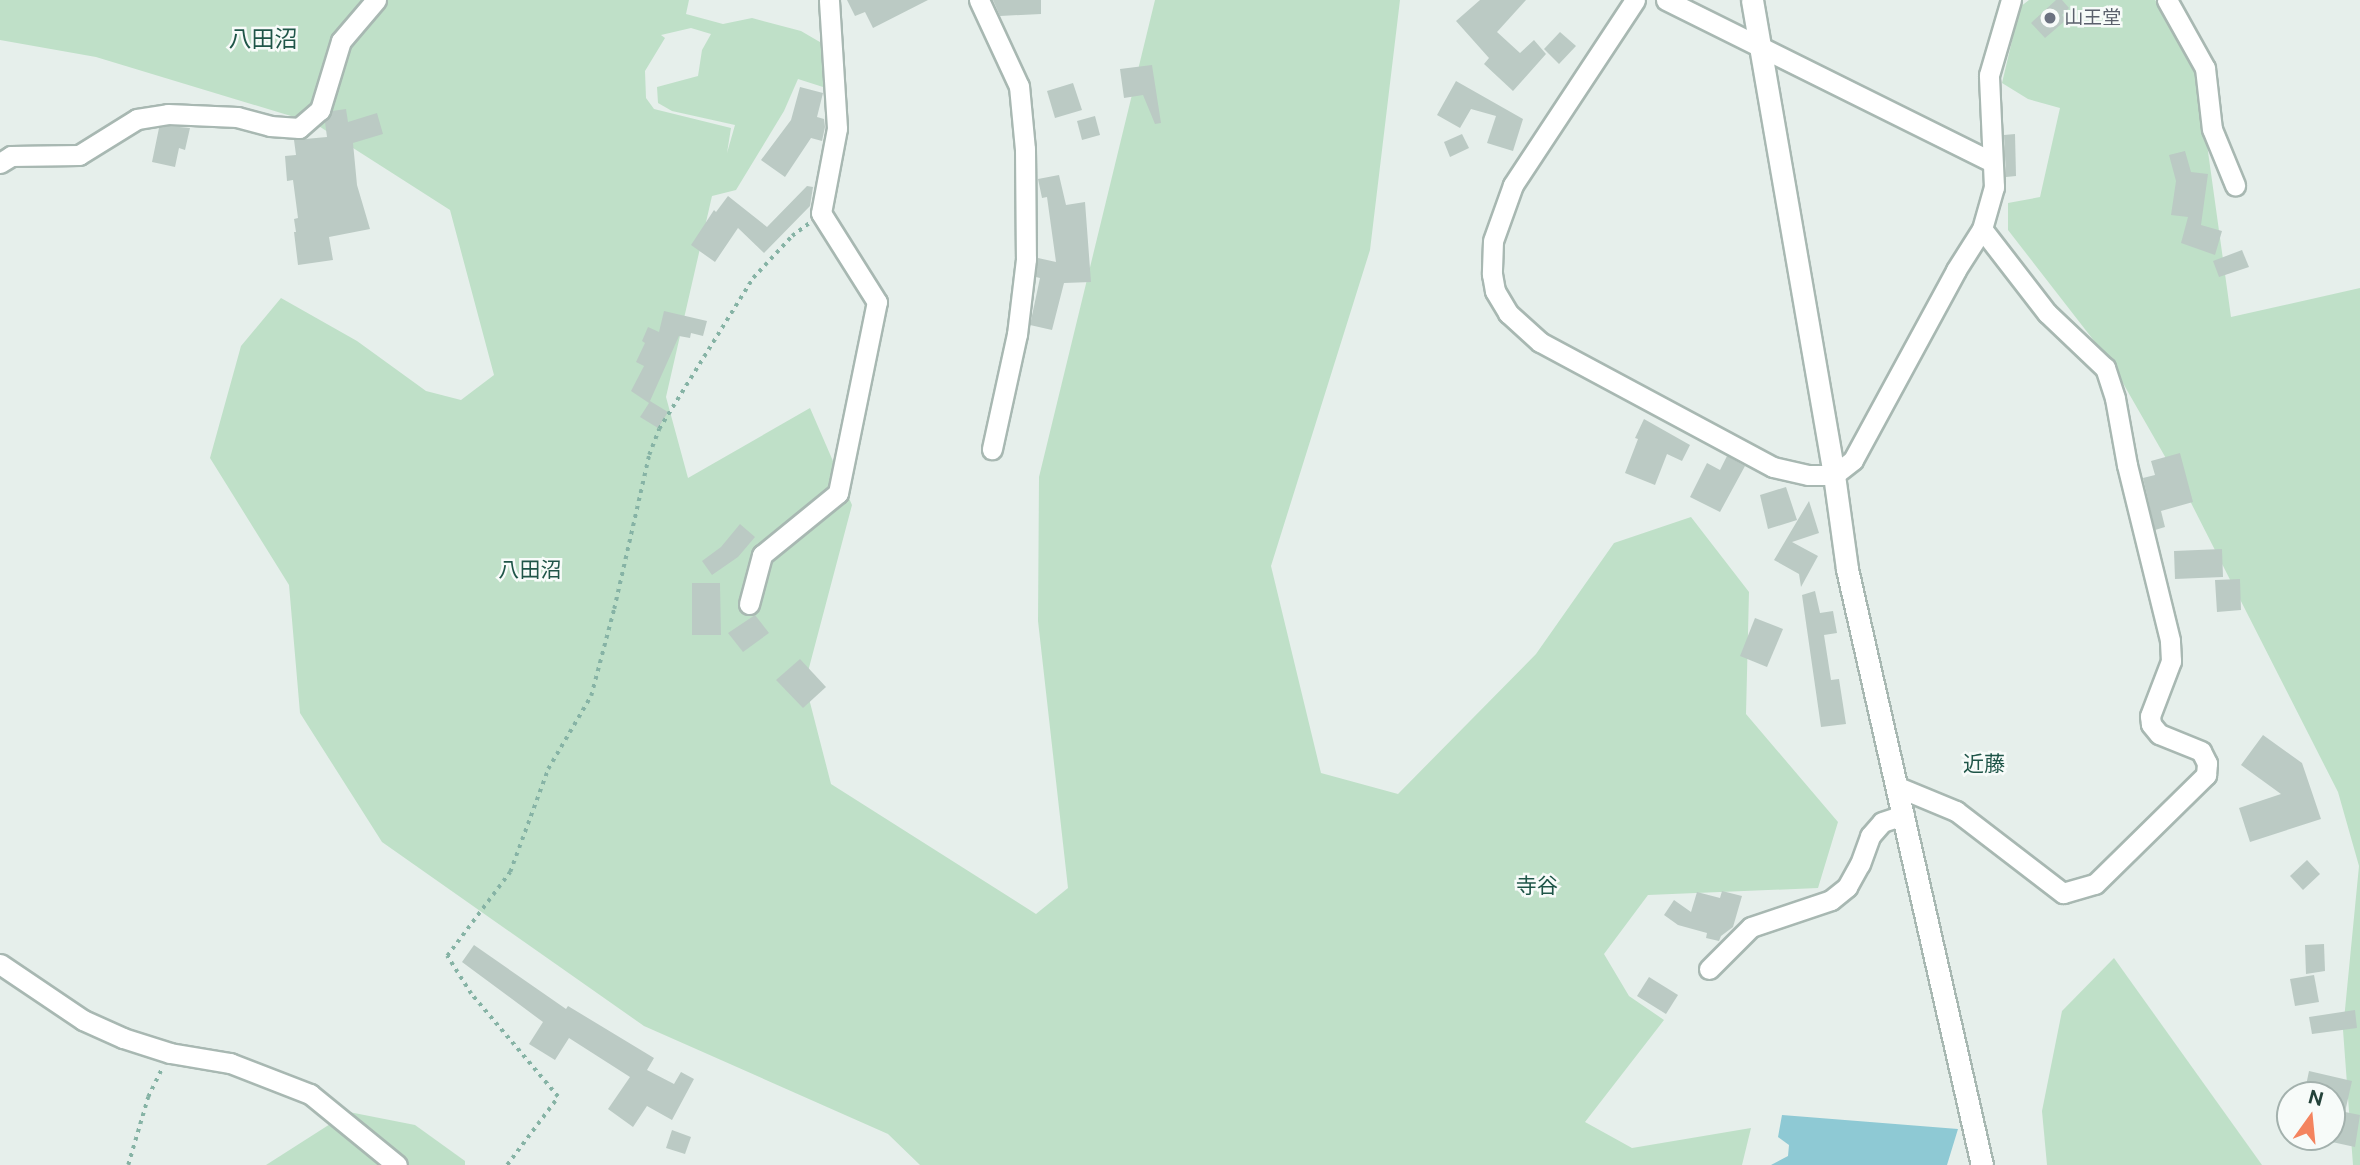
<!DOCTYPE html>
<meta charset="utf-8">
<style>
body{margin:0}
#map{position:relative;width:2360px;height:1165px;overflow:hidden;background:#e6efeb;font-family:"Public Sans","Noto Sans JP",sans-serif}
div>[style]{position:absolute}
[style*='--x']{left:calc(var(--x)*1px);top:calc(var(--y)*1px);width:calc(var(--w)*1px);rotate:calc(var(--a)*1deg)}
.green>*{inset:0;background:#bfe0c8}
.water>*{inset:0;background:#8ec9d4}
.building>*{inset:0;background:#bbcac4}
.path>*{height:3.5px;margin-top:-1.75px;transform-origin:0;background:repeating-linear-gradient(90deg,#86b3a5 0 3.5px,transparent 0 8.5px)}
.roads{filter:drop-shadow(2px 0 #a8b8b2) drop-shadow(-2px 0 #a8b8b2) drop-shadow(0 2px #a8b8b2) drop-shadow(0 -2px #a8b8b2)}
.street>*{height:19px;margin:-9.5px;padding:0 9.5px;transform-origin:9.5px;border-radius:9.5px;background:#fff}
.secondary>*{height:21px;margin:-10.5px;padding:0 10.5px;transform-origin:10.5px;border-radius:10.5px;background:#fff}
.dots>*{width:19px;height:19px;translate:-50% -50%;box-sizing:border-box;border:4px solid #f7fbf9;border-radius:50%}
span{translate:-50% -50%;white-space:nowrap;text-align:center;line-height:1.15;-webkit-text-stroke:5px #f7fbf9;paint-order:stroke}
.worship-label{font-size:19px;color:#5b616d}
.left{translate:0 -50%;text-align:left}
.neighbourhood-label{font-size:21px;color:#1f5548}
.quarter-label{font-size:23px;color:#1f5548}
.north{position:absolute;left:2276px;top:1081px;width:70px;height:70px;box-sizing:border-box;background:#f7fbf9;border:2px solid #a3b1ad;border-radius:50%;rotate:15deg;font-size:19px;font-weight:700;line-height:28px;text-align:center;color:#24423a}
.north::after{content:'';display:block;margin:auto;width:24px;height:32px;background:#f4845f;clip-path:polygon(50% 0,100% 100%,50% 72%,0 100%)}
</style>
<div id="map">
<div class="green">
<div style="clip-path:polygon(evenodd,0 0,689px 0,686px 14px,723px 24px,752px 18px,801px 31px,825px 45px,823px 87px,798px 79px,784px 111px,736px 190px,712px 196px,666px 397px,688px 478px,810px 408px,852px 505px,805px 683px,831px 784px,1036px 914px,1068px 888px,1038px 621px,1039px 477px,1155px 0,1400px 0,1370px 250px,1271px 566px,1321px 773px,1398px 794px,1536px 654px,1614px 543px,1691px 517px,1749px 592px,1746px 714px,1838px 822px,1818px 888px,1648px 895px,1604px 954px,1629px 996px,1664px 1020px,1585px 1122px,1632px 1148px,1751px 1128px,1742px 1165px,920px 1165px,888px 1134px,644px 1026px,382px 842px,300px 713px,289px 585px,210px 458px,241px 346px,281px 298px,357px 341px,426px 391px,461px 400px,494px 375px,450px 210px,314px 123px,96px 57px,0 40px,0 0,691px 28px,711px 34px,702px 50px,698px 76px,657px 87px,658px 103px,672px 111px,735px 125px,727px 153px,731px 128px,654px 109px,646px 98px,645px 71px,665px 38px,661px 35px,691px 28px)"></div>
<div style="clip-path:polygon(2029px 0,2155px 0,2180px 26px,2195px 58px,2231px 317px,2360px 288px,2360px 1165px,2353px 1165px,2343px 1030px,2359px 866px,2338px 792px,2187px 495px,2112px 364px,2008px 230px,2008px 203px,2040px 197px,2060px 108px,2028px 99px,2002px 83px,2020px 7px)"></div>
<div style="clip-path:polygon(2114px 958px,2262px 1165px,2047px 1165px,2042px 1111px,2062px 1011px)"></div>
<div style="clip-path:polygon(349px 1112px,415px 1125px,465px 1161px,465px 1165px,266px 1165px)"></div>
</div>
<div class="water">
<div style="clip-path:polygon(1782px 1115px,1958px 1129px,1947px 1165px,1771px 1165px,1788px 1156px,1789px 1145px,1778px 1137px)"></div>
</div>
<div class="building">
<div style="clip-path:polygon(847px 0,928px 0,873px 28px,865px 12px,855px 16px)"></div>
<div style="clip-path:polygon(993px 0,1041px 0,1041px 14px,1000px 16px)"></div>
<div style="clip-path:polygon(1480px 0,1526px 0,1497px 32px,1520px 53px,1534px 40px,1546px 54px,1513px 91px,1484px 64px,1489px 58px,1456px 21px)"></div>
<div style="clip-path:polygon(2056px 0,2062px 0,2069px 8px,2062px 15px,2066px 20px,2045px 38px,2031px 23px)"></div>
<div style="clip-path:polygon(1560px 32px,1576px 46px,1559px 64px,1544px 49px)"></div>
<div style="clip-path:polygon(1152px 65px,1161px 123px,1155px 124px,1143px 95px,1124px 98px,1120px 69px)"></div>
<div style="clip-path:polygon(1456px 81px,1523px 119px,1513px 151px,1487px 143px,1496px 116px,1471px 109px,1460px 128px,1437px 115px)"></div>
<div style="clip-path:polygon(1073px 83px,1082px 110px,1055px 118px,1047px 91px)"></div>
<div style="clip-path:polygon(800px 87px,823px 93px,817px 117px,824px 119px,825px 127px,822px 141px,811px 138px,785px 177px,761px 160px,791px 120px)"></div>
<div style="clip-path:polygon(346px 109px,348px 122px,377px 113px,383px 134px,353px 143px,357px 185px,370px 229px,329px 237px,333px 260px,298px 265px,294px 232px,296px 232px,294px 219px,298px 218px,293px 180px,287px 181px,285px 156px,296px 155px,294px 140px,327px 137px,325px 122px,332px 111px)"></div>
<div style="clip-path:polygon(1095px 116px,1100px 135px,1082px 140px,1077px 121px)"></div>
<div style="clip-path:polygon(169px 126px,190px 128px,185px 150px,179px 148px,175px 167px,152px 162px,159px 128px)"></div>
<div style="clip-path:polygon(1462px 134px,1469px 148px,1450px 157px,1444px 142px)"></div>
<div style="clip-path:polygon(2015px 134px,2016px 176px,2006px 177px,2004px 135px)"></div>
<div style="clip-path:polygon(2185px 151px,2191px 172px,2208px 174px,2201px 225px,2222px 231px,2215px 255px,2181px 243px,2188px 217px,2171px 215px,2176px 181px,2169px 155px)"></div>
<div style="clip-path:polygon(1059px 175px,1066px 205px,1085px 202px,1091px 282px,1064px 283px,1052px 330px,1030px 325px,1040px 278px,1036px 277px,1038px 258px,1056px 262px,1047px 197px,1042px 198px,1038px 179px)"></div>
<div style="clip-path:polygon(807px 186px,813px 187px,810px 206px,764px 253px,738px 228px,715px 262px,691px 245px,714px 210px,716px 212px,728px 196px,767px 227px)"></div>
<div style="clip-path:polygon(2242px 250px,2249px 267px,2219px 277px,2213px 261px)"></div>
<div style="clip-path:polygon(664px 311px,707px 321px,703px 336px,691px 333px,690px 338px,679px 336px,650px 401px,668px 412px,658px 428px,640px 417px,649px 403px,631px 391px,644px 366px,636px 362px,645px 343px,642px 341px,648px 327px,659px 332px)"></div>
<div style="clip-path:polygon(1644px 419px,1690px 445px,1682px 461px,1667px 454px,1655px 485px,1625px 473px,1638px 439px,1635px 438px)"></div>
<div style="clip-path:polygon(2180px 453px,2193px 502px,2161px 511px,2165px 527px,2155px 530px,2143px 478px,2155px 475px,2151px 461px)"></div>
<div style="clip-path:polygon(1727px 456px,1745px 466px,1720px 512px,1690px 497px,1707px 463px,1720px 470px)"></div>
<div style="clip-path:polygon(1786px 487px,1797px 520px,1768px 529px,1760px 495px)"></div>
<div style="clip-path:polygon(1809px 501px,1819px 533px,1792px 542px,1818px 556px,1801px 587px,1799px 574px,1774px 560px)"></div>
<div style="clip-path:polygon(740px 524px,755px 537px,738px 557px,712px 575px,702px 561px,721px 547px)"></div>
<div style="clip-path:polygon(2222px 549px,2223px 577px,2175px 579px,2174px 551px)"></div>
<div style="clip-path:polygon(2240px 579px,2241px 610px,2217px 612px,2215px 580px)"></div>
<div style="clip-path:polygon(692px 583px,720px 583px,721px 635px,692px 635px)"></div>
<div style="clip-path:polygon(1815px 591px,1820px 613px,1833px 611px,1837px 633px,1824px 635px,1831px 680px,1839px 679px,1846px 724px,1821px 727px,1802px 595px)"></div>
<div style="clip-path:polygon(755px 615px,769px 633px,743px 652px,728px 633px)"></div>
<div style="clip-path:polygon(1755px 618px,1783px 629px,1767px 667px,1740px 656px)"></div>
<div style="clip-path:polygon(800px 659px,826px 687px,803px 708px,776px 680px)"></div>
<div style="clip-path:polygon(2263px 735px,2302px 763px,2321px 819px,2250px 842px,2239px 808px,2281px 794px,2241px 765px)"></div>
<div style="clip-path:polygon(2307px 860px,2320px 874px,2303px 890px,2290px 876px)"></div>
<div style="clip-path:polygon(1722px 891px,1742px 896px,1733px 927px,1721px 936px,1719px 941px,1706px 938px,1707px 933px,1678px 925px,1664px 915px,1674px 900px,1691px 912px,1697px 892px,1720px 898px)"></div>
<div style="clip-path:polygon(2324px 944px,2325px 971px,2306px 974px,2305px 945px)"></div>
<div style="clip-path:polygon(474px 945px,566px 1009px,568px 1006px,654px 1058px,647px 1070px,674px 1084px,681px 1072px,694px 1079px,672px 1120px,647px 1106px,633px 1127px,608px 1109px,630px 1077px,569px 1038px,555px 1060px,529px 1044px,543px 1022px,462px 962px)"></div>
<div style="clip-path:polygon(2314px 975px,2319px 1002px,2295px 1006px,2290px 979px)"></div>
<div style="clip-path:polygon(1649px 977px,1678px 995px,1666px 1014px,1637px 996px)"></div>
<div style="clip-path:polygon(2355px 1010px,2357px 1028px,2312px 1034px,2309px 1017px)"></div>
<div style="clip-path:polygon(2309px 1071px,2352px 1081px,2345px 1112px,2360px 1115px,2355px 1147px,2332px 1142px,2332px 1095px,2304px 1095px)"></div>
<div style="clip-path:polygon(672px 1130px,691px 1137px,685px 1154px,666px 1148px)"></div>
</div>
<div class="path">
<div style="--x:128;--y:1165;--w:71;--a:-73.6"></div>
<div style="--x:148;--y:1097;--w:32;--a:-64"></div>
<div style="--x:507;--y:1165;--w:85;--a:-53.1"></div>
<div style="--x:558;--y:1097;--w:135;--a:-130.2"></div>
<div style="--x:471;--y:994;--w:45;--a:-122.3"></div>
<div style="--x:447;--y:956;--w:105;--a:-53.1"></div>
<div style="--x:510;--y:872;--w:110;--a:-69.7"></div>
<div style="--x:548;--y:769;--w:85;--a:-59.5"></div>
<div style="--x:591;--y:696;--w:90;--a:-75.2"></div>
<div style="--x:614;--y:609;--w:158;--a:-77.2"></div>
<div style="--x:649;--y:455;--w:28;--a:-69"></div>
<div style="--x:659;--y:429;--w:178;--a:-58.1"></div>
<div style="--x:753;--y:278;--w:57;--a:-47.1"></div>
<div style="--x:792;--y:236;--w:21;--a:-37"></div>
</div>
<div class="roads">
<div class="street">
<div style="--x:979;--y:0;--w:95;--a:65.1"></div>
<div style="--x:1019;--y:86;--w:63;--a:84.6"></div>
<div style="--x:1025;--y:149;--w:110;--a:89.5"></div>
<div style="--x:1026;--y:259;--w:76;--a:96.8"></div>
<div style="--x:1017;--y:334;--w:118;--a:102.3"></div>
<div style="--x:1635;--y:0;--w:222;--a:123.4"></div>
<div style="--x:1513;--y:185;--w:59;--a:109.7"></div>
<div style="--x:1493;--y:241;--w:33;--a:92"></div>
<div style="--x:1492;--y:274;--w:17;--a:80"></div>
<div style="--x:1495;--y:291;--w:26;--a:59"></div>
<div style="--x:1508;--y:313;--w:43;--a:42.2"></div>
<div style="--x:1540;--y:342;--w:264;--a:28.2"></div>
<div style="--x:1773;--y:467;--w:36;--a:13"></div>
<div style="--x:1808;--y:475;--w:26;--a:0"></div>
<div style="--x:1834;--y:475;--w:24;--a:-38"></div>
<div style="--x:1853;--y:460;--w:216;--a:-61.5"></div>
<div style="--x:1956;--y:270;--w:49;--a:-57.6"></div>
<div style="--x:1982;--y:229;--w:44;--a:-74.1"></div>
<div style="--x:1994;--y:187;--w:112;--a:-92.6"></div>
<div style="--x:1989;--y:75;--w:78;--a:-73.7"></div>
<div style="--x:1666;--y:0;--w:363;--a:26.4"></div>
<div style="--x:2167;--y:0;--w:78;--a:60.8"></div>
<div style="--x:2205;--y:68;--w:61;--a:83.5"></div>
<div style="--x:2212;--y:129;--w:61;--a:67.7"></div>
<div style="--x:0;--y:163;--w:13;--a:-32"></div>
<div style="--x:11;--y:156;--w:68;--a:-0.8"></div>
<div style="--x:79;--y:155;--w:68;--a:-31.8"></div>
<div style="--x:137;--y:119;--w:31;--a:-9"></div>
<div style="--x:168;--y:114;--w:69;--a:2.5"></div>
<div style="--x:237;--y:117;--w:34;--a:15"></div>
<div style="--x:270;--y:126;--w:29;--a:4"></div>
<div style="--x:299;--y:128;--w:28;--a:-41"></div>
<div style="--x:320;--y:110;--w:72;--a:-73.1"></div>
<div style="--x:341;--y:41;--w:54;--a:-49.5"></div>
<div style="--x:749;--y:604;--w:51;--a:-75.1"></div>
<div style="--x:762;--y:555;--w:98;--a:-39.2"></div>
<div style="--x:838;--y:493;--w:195;--a:-78.5"></div>
<div style="--x:877;--y:302;--w:105;--a:-122.2"></div>
<div style="--x:821;--y:213;--w:86;--a:-79.3"></div>
<div style="--x:837;--y:128;--w:128;--a:-93.6"></div>
<div style="--x:1898;--y:787;--w:63;--a:22.5"></div>
<div style="--x:1956;--y:811;--w:135;--a:37.5"></div>
<div style="--x:2063;--y:893;--w:33;--a:-16"></div>
<div style="--x:2095;--y:884;--w:156;--a:-44.5"></div>
<div style="--x:2206;--y:775;--w:12;--a:-85"></div>
<div style="--x:2207;--y:763;--w:13;--a:-117"></div>
<div style="--x:2201;--y:751;--w:45;--a:-158"></div>
<div style="--x:2159;--y:734;--w:13;--a:-129"></div>
<div style="--x:2151;--y:724;--w:8;--a:-97"></div>
<div style="--x:2150;--y:716;--w:59;--a:-69.1"></div>
<div style="--x:2171;--y:661;--w:21;--a:-93"></div>
<div style="--x:2170;--y:640;--w:180;--a:-103.8"></div>
<div style="--x:2127;--y:465;--w:68;--a:-100.2"></div>
<div style="--x:2115;--y:398;--w:32;--a:-108"></div>
<div style="--x:2105;--y:368;--w:80;--a:-136.5"></div>
<div style="--x:2047;--y:313;--w:106;--a:-127.7"></div>
<div style="--x:0;--y:964;--w:100;--a:34"></div>
<div style="--x:83;--y:1020;--w:44;--a:24.2"></div>
<div style="--x:123;--y:1038;--w:49;--a:17.7"></div>
<div style="--x:170;--y:1053;--w:61;--a:9.5"></div>
<div style="--x:230;--y:1063;--w:86;--a:21.2"></div>
<div style="--x:310;--y:1094;--w:112;--a:39.2"></div>
<div style="--x:1709;--y:969;--w:59;--a:-45"></div>
<div style="--x:1751;--y:927;--w:84;--a:-18.6"></div>
<div style="--x:1831;--y:900;--w:21;--a:-39"></div>
<div style="--x:1847;--y:887;--w:26;--a:-61"></div>
<div style="--x:1860;--y:864;--w:30;--a:-70"></div>
<div style="--x:1870;--y:836;--w:18;--a:-49"></div>
<div style="--x:1882;--y:822;--w:23;--a:-18"></div>
</div>
<div class="secondary">
<div style="--x:1752;--y:0;--w:482;--a:80.2"></div>
<div style="--x:1834;--y:475;--w:95;--a:82.1"></div>
<div style="--x:1847;--y:569;--w:611;--a:77.24"></div>
</div>
</div>
<div class="dots">
<div style="left:2050px;top:18px;background:#6b7280"></div>
</div>
<div class="worship-label">
<span class="left" style="left:2064px;top:18px">山王堂</span>
</div>
<div class="neighbourhood-label">
<span style="left:530px;top:570px">八田沼</span>
<span style="left:1984px;top:764px">近藤</span>
<span style="left:1537px;top:886px">寺谷</span>
</div>
<div class="quarter-label">
<span style="left:263px;top:39px">八田沼</span>
</div>
<div class="north">N</div>
</div>
